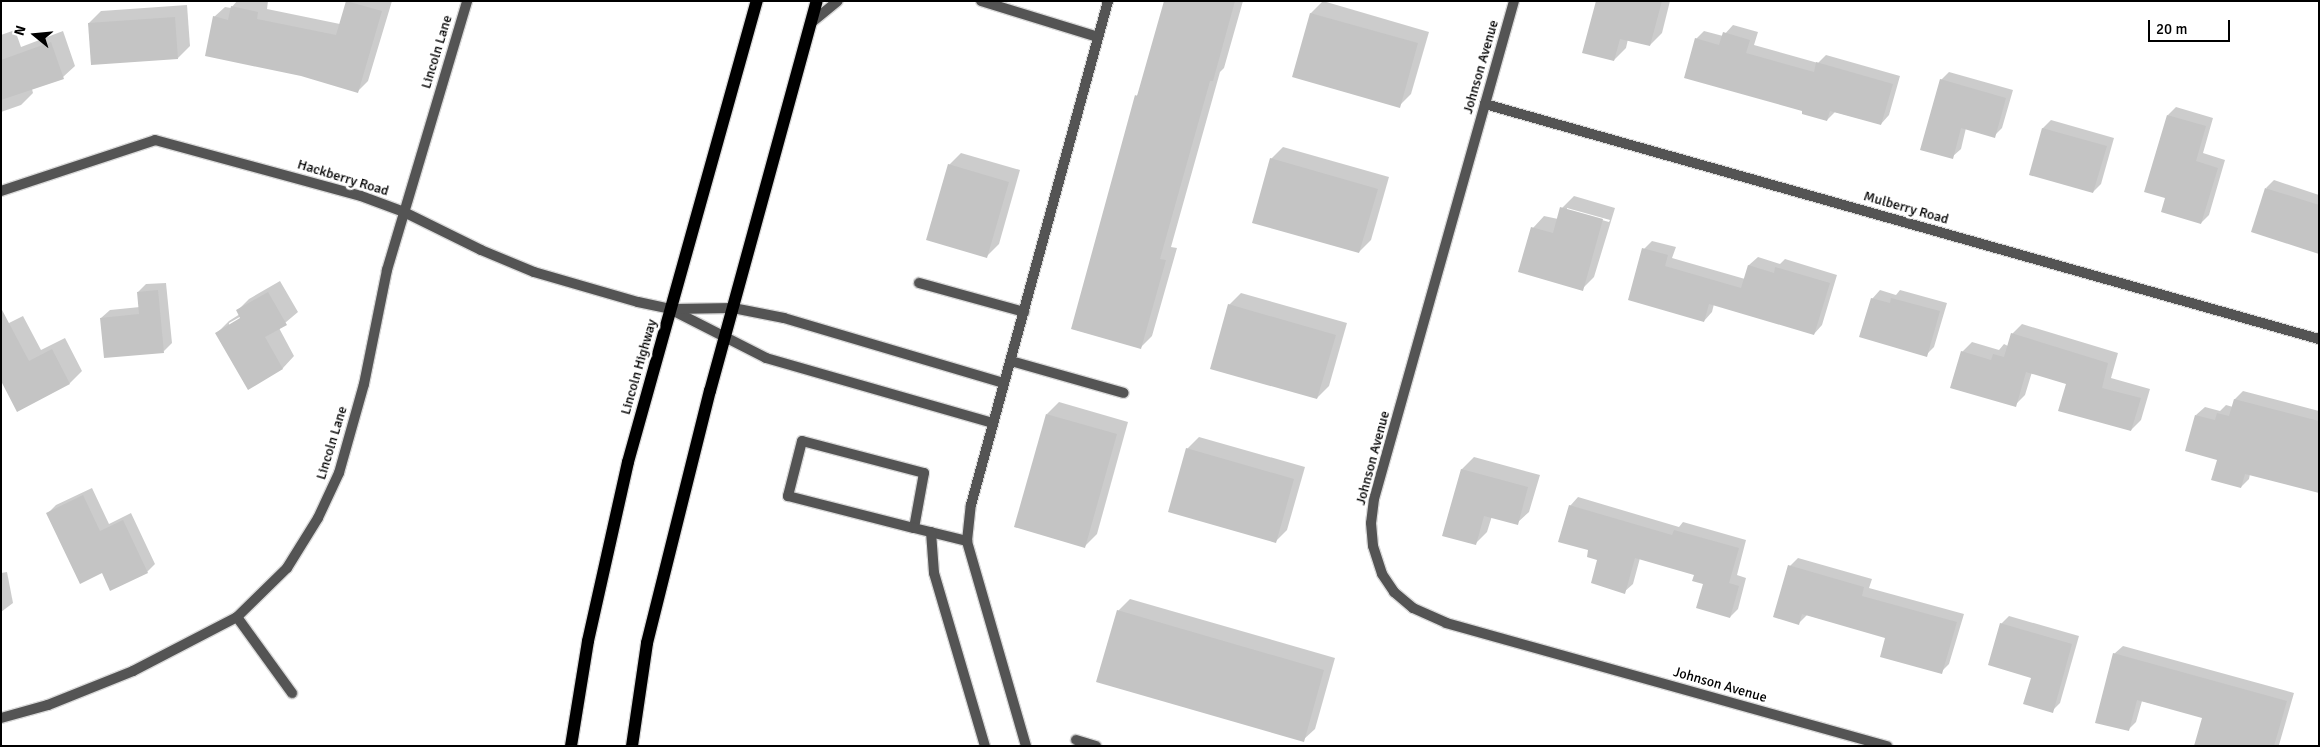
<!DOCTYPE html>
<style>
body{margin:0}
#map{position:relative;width:2320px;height:747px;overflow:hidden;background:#fff;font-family:Signika,sans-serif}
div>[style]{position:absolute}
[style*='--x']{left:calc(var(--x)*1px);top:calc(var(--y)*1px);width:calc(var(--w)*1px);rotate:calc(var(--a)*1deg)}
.shadow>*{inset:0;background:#0003}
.building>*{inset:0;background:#c4c4c4}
.roads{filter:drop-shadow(1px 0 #dbdbdb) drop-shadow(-1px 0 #dbdbdb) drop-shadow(0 1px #dbdbdb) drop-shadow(0 -1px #dbdbdb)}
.lane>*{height:10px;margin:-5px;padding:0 5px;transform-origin:5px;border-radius:5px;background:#545454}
.street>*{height:10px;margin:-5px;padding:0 5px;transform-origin:5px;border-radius:5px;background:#545454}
.primary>*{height:12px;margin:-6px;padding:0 6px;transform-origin:6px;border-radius:6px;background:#000}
span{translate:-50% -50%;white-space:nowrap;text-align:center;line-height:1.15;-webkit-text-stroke:5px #fff;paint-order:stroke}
.street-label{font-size:14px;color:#000}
.frame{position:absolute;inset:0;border:2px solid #000;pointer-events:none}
.north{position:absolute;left:10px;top:10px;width:50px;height:50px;-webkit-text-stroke:4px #fff;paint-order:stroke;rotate:287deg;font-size:14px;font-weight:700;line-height:20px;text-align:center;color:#000}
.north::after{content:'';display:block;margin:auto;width:18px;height:22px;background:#000;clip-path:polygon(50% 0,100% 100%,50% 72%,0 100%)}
.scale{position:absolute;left:2148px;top:20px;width:82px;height:22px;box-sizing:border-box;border:2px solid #000;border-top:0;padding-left:6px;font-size:15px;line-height:18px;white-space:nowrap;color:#000;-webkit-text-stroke:4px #fff;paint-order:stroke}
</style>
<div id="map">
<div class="shadow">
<div style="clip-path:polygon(237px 1px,268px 1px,267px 9px,340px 24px,347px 1px,392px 1px,368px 81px,358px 91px,214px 17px,225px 7px,231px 8px)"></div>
<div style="clip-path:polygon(1165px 1px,1243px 1px,1224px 68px,1220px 72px,1171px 247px,1177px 248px,1152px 336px,1140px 348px,1073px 329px,1136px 96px,1140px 93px)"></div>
<div style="clip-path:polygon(1323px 1px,1429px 32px,1411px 94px,1399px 106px,1293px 76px,1311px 13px)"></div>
<div style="clip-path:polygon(1597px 1px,1670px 1px,1662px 33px,1650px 45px,1628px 39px,1626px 48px,1614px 60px)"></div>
<div style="clip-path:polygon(187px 5px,190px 46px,178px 58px,89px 23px,101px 11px)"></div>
<div style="clip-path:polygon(1733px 25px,1758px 32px,1754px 45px,1818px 63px,1826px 55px,1900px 76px,1889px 115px,1881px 124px,1835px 112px,1827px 120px,1804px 110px,1696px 39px,1704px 31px,1723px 36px)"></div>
<div style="clip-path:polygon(15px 30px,21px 47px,63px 31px,75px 66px,63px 77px,32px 89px,33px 93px,21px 105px,1px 112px,1px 35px)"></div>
<div style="clip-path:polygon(1949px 72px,2013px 90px,2002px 128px,1994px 136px,1966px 128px,1961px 149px,1952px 157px,1941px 80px)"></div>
<div style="clip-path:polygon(2176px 107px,2213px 118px,2203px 153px,2225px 160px,2209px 215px,2201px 223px,2168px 115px)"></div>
<div style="clip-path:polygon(2051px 120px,2114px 138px,2101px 184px,2093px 192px,2030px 174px,2043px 128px)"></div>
<div style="clip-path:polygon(1283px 147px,1389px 177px,1371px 240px,1359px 252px,1271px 159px)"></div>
<div style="clip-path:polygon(961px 153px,1020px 170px,999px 244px,987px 256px,949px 165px)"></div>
<div style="clip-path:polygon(2274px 180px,2319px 195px,2319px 251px,2266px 188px)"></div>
<div style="clip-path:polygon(evenodd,1574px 196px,1615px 208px,1594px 277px,1582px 289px,1533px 228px,1544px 216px,1558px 219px,1562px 208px,1574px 196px,1567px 208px,1610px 220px,1609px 222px,1567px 210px,1567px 208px)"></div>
<div style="clip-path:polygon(1652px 241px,1676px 247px,1672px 258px,1745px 279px,1749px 265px,1758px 257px,1780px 264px,1785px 259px,1837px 275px,1822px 325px,1814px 334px,1714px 304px,1712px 312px,1704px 321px,1644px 249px)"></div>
<div style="clip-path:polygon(evenodd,280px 281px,298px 312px,279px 328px,294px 356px,283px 368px,248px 388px,217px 333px,229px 321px,240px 314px,237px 311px,249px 299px,280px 281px,245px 314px,246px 316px,229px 326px,229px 323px,245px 314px)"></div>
<div style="clip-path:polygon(166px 283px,172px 343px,164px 351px,101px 318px,110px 310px,140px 307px,138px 292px,146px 284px)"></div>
<div style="clip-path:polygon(1880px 290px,1896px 295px,1900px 290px,1947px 303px,1934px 347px,1926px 355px,1872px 299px)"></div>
<div style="clip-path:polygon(1241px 293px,1347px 323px,1329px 386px,1317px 398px,1229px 305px)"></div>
<div style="clip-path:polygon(23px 316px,41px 350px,65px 338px,82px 371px,70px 383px,18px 410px,1px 327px)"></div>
<div style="clip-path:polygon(2022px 324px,2118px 353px,2111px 378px,2150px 389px,2141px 420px,2131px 430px,2067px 383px,2032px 372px,2025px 395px,2015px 405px,1962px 352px,1972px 342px,1999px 350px,2004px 344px,2008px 346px,2012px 334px)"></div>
<div style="clip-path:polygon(2243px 391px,2319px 411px,2319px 492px,2250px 474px,2249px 479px,2241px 487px,2218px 459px,2196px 415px,2205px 407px,2220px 411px,2226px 405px,2233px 407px,2235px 399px)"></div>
<div style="clip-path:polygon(1059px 402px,1128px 422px,1097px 534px,1085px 546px,1047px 414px)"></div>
<div style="clip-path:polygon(1199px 437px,1305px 467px,1287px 530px,1275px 542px,1187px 449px)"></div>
<div style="clip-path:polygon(1474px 457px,1540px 475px,1529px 512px,1517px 523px,1492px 516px,1487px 532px,1475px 544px,1462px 469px)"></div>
<div style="clip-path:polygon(92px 488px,109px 524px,131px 513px,155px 564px,147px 572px,102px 571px,48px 513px,56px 505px)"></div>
<div style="clip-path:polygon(1578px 497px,1679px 527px,1683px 522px,1746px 540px,1737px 575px,1746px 578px,1738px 609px,1730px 617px,1695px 574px,1640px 558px,1633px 584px,1624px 592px,1590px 549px,1570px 506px)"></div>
<div style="clip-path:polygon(1798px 558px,1872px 579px,1869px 588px,1964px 614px,1949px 664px,1941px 672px,1887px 637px,1807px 615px,1799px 623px,1790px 566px)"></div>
<div style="clip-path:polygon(7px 572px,13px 603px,1px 612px,1px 573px)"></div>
<div style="clip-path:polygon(1130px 599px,1335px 658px,1315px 729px,1303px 740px,1118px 611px)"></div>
<div style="clip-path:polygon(2009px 616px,2079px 636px,2060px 703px,2052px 711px,2001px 624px)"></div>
<div style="clip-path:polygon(2123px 646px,2294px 693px,2279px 745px,2247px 746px,2203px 717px,2142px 701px,2136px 722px,2128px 730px,2114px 654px)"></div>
</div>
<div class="building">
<div style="clip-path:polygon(346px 1px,382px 11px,358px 93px,301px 76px,205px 56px,213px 16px,228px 20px,231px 6px,258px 12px,257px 19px,336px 35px)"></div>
<div style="clip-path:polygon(1164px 1px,1235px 1px,1213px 81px,1210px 81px,1160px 259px,1166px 260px,1141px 349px,1071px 329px,1135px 95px,1137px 96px)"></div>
<div style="clip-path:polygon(1596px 1px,1662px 1px,1650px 46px,1620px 39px,1614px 61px,1582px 53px)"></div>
<div style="clip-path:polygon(1310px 13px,1418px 43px,1400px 108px,1292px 77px)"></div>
<div style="clip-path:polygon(175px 17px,178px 59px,91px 65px,88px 23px)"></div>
<div style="clip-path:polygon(1723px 32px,1750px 40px,1746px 53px,1814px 72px,1816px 62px,1893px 84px,1881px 125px,1830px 111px,1827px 121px,1802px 114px,1802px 111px,1684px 78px,1695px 38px,1719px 45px)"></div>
<div style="clip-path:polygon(51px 42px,64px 79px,1px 100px,1px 60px)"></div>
<div style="clip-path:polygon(1940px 79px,2006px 98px,1995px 138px,1961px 128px,1953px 159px,1920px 150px)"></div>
<div style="clip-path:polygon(2167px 115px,2206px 126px,2196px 161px,2218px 168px,2201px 224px,2161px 212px,2165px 198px,2144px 192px)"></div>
<div style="clip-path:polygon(2042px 128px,2107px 146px,2093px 193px,2029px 175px)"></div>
<div style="clip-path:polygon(1270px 158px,1378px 189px,1359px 253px,1252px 223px)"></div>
<div style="clip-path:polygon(948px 164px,1009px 182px,987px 258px,926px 240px)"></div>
<div style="clip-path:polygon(2265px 188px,2319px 205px,2319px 254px,2251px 232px)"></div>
<div style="clip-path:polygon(1560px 207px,1603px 219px,1583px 291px,1518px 272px,1531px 227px,1553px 233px)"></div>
<div style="clip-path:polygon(1642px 248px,1668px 255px,1665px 266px,1741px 288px,1748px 265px,1774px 273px,1775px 267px,1830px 283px,1814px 335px,1709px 304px,1704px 322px,1628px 300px)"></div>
<div style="clip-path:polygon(158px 290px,164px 353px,104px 358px,100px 318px,139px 314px,137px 292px)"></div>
<div style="clip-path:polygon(268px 292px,287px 325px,265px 337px,283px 369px,248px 390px,215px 333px,240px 318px,236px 310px)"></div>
<div style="clip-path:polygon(1871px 298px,1890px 303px,1891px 298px,1940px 311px,1927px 357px,1859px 337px)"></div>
<div style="clip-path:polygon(1228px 304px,1336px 335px,1317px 399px,1210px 369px)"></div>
<div style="clip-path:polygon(1px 308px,29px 361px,52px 349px,70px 384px,17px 412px,1px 381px)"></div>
<div style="clip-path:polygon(2011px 333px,2108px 363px,2102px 388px,2141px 398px,2131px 431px,2058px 411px,2066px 384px,2026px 372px,2016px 407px,1950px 388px,1961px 351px,1991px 360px,1993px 354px,2004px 357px)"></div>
<div style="clip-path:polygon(2234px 399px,2319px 421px,2319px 493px,2245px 474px,2241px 488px,2211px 480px,2217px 460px,2185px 451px,2195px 415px,2215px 420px,2217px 413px,2229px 416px)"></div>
<div style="clip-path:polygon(1046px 414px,1117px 434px,1085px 548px,1014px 527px)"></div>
<div style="clip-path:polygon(1186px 448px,1294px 479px,1276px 543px,1168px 512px)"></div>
<div style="clip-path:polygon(1461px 469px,1528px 487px,1518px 525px,1484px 516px,1476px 545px,1442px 536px)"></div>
<div style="clip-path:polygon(83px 495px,100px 531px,123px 520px,148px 573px,110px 591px,102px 573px,80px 584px,46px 513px)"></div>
<div style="clip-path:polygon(1569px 505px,1672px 535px,1674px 530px,1739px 548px,1729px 583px,1739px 586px,1730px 618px,1696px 608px,1703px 584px,1692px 581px,1694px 575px,1635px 558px,1625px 594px,1591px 583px,1597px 560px,1587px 557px,1588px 550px,1558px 542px)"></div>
<div style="clip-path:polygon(1788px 565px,1864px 587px,1862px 596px,1957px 622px,1942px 674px,1880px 657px,1885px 638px,1802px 614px,1799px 625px,1773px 617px)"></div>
<div style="clip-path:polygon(1117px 610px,1324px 670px,1304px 742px,1096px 682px)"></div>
<div style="clip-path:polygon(2000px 623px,2072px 644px,2053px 713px,2023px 704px,2031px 678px,1988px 665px)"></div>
<div style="clip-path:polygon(2113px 653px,2287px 701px,2274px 746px,2194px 746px,2202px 718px,2137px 700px,2129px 731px,2095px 723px)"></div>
</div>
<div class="roads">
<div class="lane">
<div style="--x:981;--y:1;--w:122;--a:17.1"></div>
<div style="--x:812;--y:22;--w:33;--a:-39"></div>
<div style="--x:919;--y:283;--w:109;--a:15.4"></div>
<div style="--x:670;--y:309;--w:108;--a:27"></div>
<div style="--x:766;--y:358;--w:236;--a:16"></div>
<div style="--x:673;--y:309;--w:60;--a:-1"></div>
<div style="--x:733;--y:308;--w:52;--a:11.1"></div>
<div style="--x:784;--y:318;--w:229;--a:16.5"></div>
<div style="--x:1011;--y:361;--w:117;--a:15.8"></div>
<div style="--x:914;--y:528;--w:56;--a:-79.7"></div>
<div style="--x:924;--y:473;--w:126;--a:-165.3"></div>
<div style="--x:802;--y:441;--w:57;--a:104.3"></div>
<div style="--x:788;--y:496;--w:130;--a:14.3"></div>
<div style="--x:914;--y:528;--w:55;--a:13.8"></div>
<div style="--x:931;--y:532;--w:41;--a:85.8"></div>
<div style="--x:934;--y:573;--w:180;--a:73.6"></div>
<div style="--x:1076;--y:740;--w:21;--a:17"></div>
<div style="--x:1026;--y:746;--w:213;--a:-106.1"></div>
<div style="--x:967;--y:541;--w:36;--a:-84"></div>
<div style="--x:971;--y:505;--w:522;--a:-74.79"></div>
</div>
<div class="street">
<div style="--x:1514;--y:1;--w:517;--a:105.7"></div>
<div style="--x:1374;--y:499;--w:24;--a:97"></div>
<div style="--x:1371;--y:523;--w:23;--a:85"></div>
<div style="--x:1373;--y:546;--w:29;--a:72"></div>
<div style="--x:1382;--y:574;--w:22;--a:56"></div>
<div style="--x:1394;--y:592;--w:25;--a:40"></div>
<div style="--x:1413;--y:608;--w:36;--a:24"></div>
<div style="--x:1446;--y:623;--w:458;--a:15.6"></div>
<div style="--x:1485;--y:104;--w:866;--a:15.74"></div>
<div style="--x:1;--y:191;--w:162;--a:-18.3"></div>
<div style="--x:155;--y:140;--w:213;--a:15.2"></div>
<div style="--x:361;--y:196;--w:46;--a:20.4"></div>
<div style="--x:404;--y:212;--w:86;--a:26.3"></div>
<div style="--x:481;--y:250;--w:57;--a:22.5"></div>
<div style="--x:534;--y:272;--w:108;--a:16.1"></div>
<div style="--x:638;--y:302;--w:33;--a:12"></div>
<div style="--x:237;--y:617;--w:94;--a:54.1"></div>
<div style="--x:1;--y:718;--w:49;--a:-15.5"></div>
<div style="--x:48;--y:705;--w:92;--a:-21.8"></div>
<div style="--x:133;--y:671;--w:117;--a:-27.4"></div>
<div style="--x:237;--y:617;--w:70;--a:-44.4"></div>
<div style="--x:287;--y:568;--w:59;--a:-58.2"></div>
<div style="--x:318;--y:518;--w:50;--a:-65"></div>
<div style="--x:339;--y:473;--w:92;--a:-74.3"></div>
<div style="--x:364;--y:384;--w:116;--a:-78.6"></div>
<div style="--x:387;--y:270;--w:281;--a:-73.4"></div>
</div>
<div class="primary">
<div style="--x:571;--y:746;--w:106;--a:-80.8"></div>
<div style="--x:588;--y:641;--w:183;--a:-77.4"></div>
<div style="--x:628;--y:462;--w:479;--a:-74.4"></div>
<div style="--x:632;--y:746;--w:104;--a:-81.7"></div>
<div style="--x:647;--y:643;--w:260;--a:-76"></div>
<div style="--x:710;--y:391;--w:404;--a:-74.7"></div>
</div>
</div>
<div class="street-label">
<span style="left:437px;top:52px;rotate:-73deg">Lincoln Lane</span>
<span style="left:1481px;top:67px;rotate:-74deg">Johnson Avenue</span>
<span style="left:343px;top:178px;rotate:17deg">Hackberry Road</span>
<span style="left:1906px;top:208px;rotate:16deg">Mulberry Road</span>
<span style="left:639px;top:367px;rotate:-74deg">Lincoln Highway</span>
<span style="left:332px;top:443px;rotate:-73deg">Lincoln Lane</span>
<span style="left:1373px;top:458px;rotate:-75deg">Johnson Avenue</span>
<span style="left:1720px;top:685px;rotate:16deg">Johnson Avenue</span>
</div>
<div class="frame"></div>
<div class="north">N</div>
<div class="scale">20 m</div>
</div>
